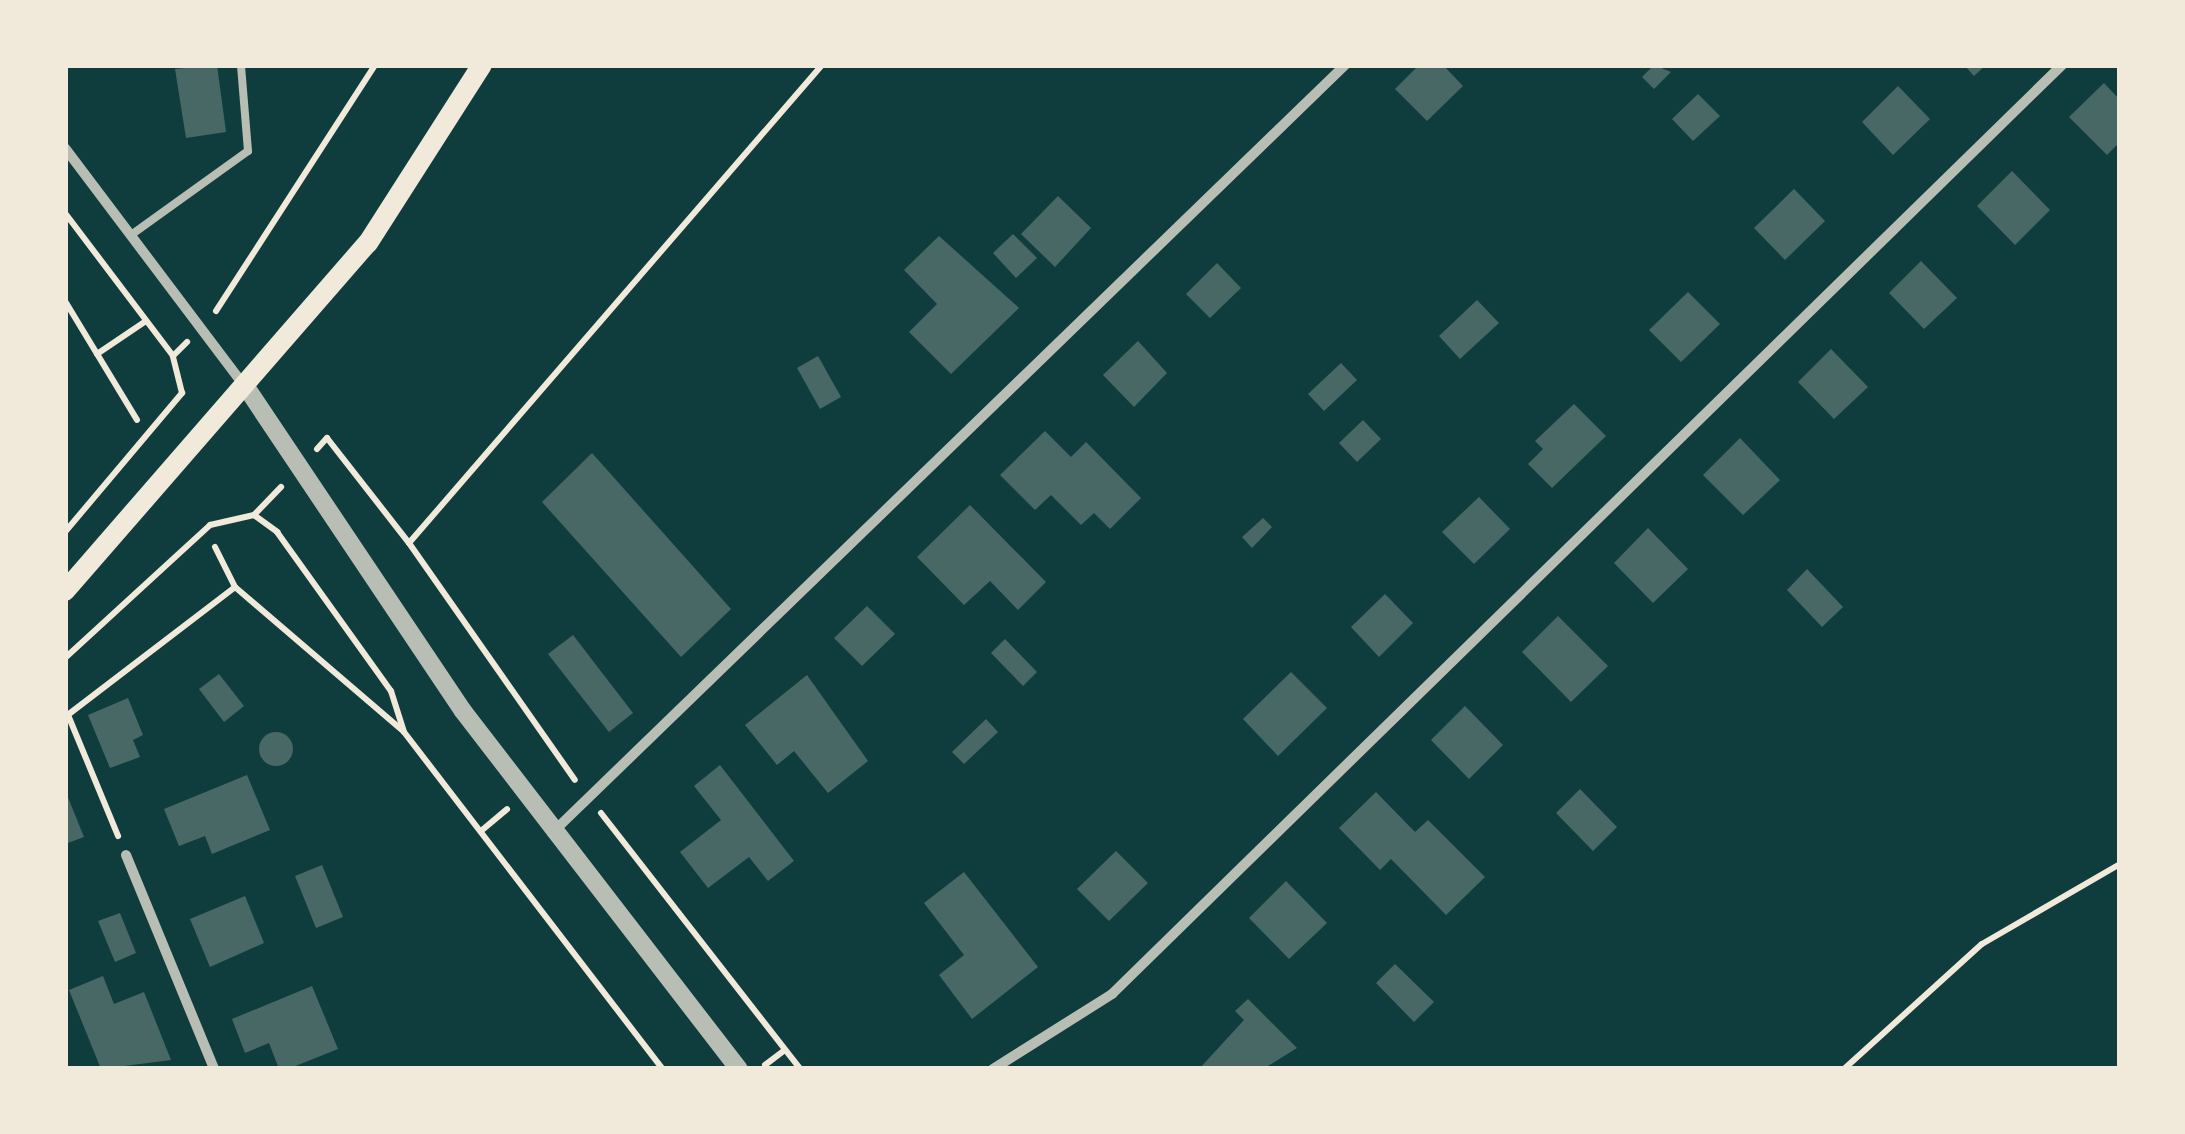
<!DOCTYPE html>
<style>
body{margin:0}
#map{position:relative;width:2185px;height:1134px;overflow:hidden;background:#0f3d3e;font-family:"Zilla Slab",serif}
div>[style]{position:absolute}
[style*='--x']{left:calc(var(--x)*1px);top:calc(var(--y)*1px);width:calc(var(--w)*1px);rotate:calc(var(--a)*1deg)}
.building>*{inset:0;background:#486865}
.round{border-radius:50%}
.path>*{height:6px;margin:-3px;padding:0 3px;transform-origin:3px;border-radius:3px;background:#f1e9da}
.service>*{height:8px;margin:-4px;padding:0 4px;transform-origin:4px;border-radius:4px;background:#b8beb3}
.minor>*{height:10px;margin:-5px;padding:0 5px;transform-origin:5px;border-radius:5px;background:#b8beb3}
.tertiary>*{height:18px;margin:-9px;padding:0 9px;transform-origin:9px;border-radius:9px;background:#b8beb3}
.secondary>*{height:20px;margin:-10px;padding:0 10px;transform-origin:10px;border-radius:10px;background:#f1e9da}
span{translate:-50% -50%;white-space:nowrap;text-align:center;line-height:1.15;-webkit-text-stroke:9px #f1e9da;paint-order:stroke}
.frame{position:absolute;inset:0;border:68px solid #f1e9da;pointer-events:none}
</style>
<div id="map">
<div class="building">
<div style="clip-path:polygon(217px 65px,226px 132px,186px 138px,175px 69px)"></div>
<div style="clip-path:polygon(1419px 65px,1443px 65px,1463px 86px,1427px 121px,1395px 89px)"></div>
<div style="clip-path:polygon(1654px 65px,1671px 72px,1654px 89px,1642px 77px)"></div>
<div style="clip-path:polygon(1964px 65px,1986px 65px,1974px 76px)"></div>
<div style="clip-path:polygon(2104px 83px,2120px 100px,2120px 142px,2107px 155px,2069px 117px)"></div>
<div style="clip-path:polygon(1898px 86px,1930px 119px,1893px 155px,1862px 122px)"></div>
<div style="clip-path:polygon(1698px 94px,1720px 116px,1693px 141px,1672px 119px)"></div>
<div style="clip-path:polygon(2012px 171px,2050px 210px,2015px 245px,1977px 206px)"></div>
<div style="clip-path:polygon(1794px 189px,1825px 221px,1785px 260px,1754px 228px)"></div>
<div style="clip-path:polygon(1058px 196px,1091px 228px,1055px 267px,1021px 234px)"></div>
<div style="clip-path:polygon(1013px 234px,1037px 258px,1016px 278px,993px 253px)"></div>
<div style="clip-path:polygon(939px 236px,1019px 308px,951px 374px,909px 332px,937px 304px,904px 270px)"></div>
<div style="clip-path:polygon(1921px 261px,1957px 298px,1924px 329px,1889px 293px)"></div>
<div style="clip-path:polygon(1217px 263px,1241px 288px,1210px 318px,1186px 294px)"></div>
<div style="clip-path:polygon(1688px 292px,1720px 324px,1681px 362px,1649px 330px)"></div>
<div style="clip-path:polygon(1477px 300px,1499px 323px,1460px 359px,1439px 336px)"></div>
<div style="clip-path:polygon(1138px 341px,1167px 373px,1134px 407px,1103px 375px)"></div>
<div style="clip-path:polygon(1831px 349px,1868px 387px,1834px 419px,1798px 382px)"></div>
<div style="clip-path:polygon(818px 356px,841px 397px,820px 409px,797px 368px)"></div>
<div style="clip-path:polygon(1341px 363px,1357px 380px,1324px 411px,1308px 394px)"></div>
<div style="clip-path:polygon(1574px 404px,1606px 436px,1552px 488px,1528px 464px,1543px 449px,1535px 441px)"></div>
<div style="clip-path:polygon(1363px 420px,1381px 439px,1357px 462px,1339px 443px)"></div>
<div style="clip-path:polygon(1045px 431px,1071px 457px,1086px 442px,1141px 498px,1110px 529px,1094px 513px,1081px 525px,1051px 495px,1035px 510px,1000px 475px)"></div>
<div style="clip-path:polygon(1740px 438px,1780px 480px,1743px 515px,1703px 475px)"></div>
<div style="clip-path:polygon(592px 453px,731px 609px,681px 657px,542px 502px)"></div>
<div style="clip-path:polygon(1479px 497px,1510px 529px,1474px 564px,1442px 532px)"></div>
<div style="clip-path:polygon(970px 505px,1046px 582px,1018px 610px,990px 581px,964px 605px,917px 557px)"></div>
<div style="clip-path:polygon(1263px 518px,1272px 527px,1252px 548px,1242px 537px)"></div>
<div style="clip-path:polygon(1648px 528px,1688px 569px,1653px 603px,1614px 563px)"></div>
<div style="clip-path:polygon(1807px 569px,1843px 607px,1822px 627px,1787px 590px)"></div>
<div style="clip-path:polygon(1385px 594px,1413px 623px,1379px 657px,1351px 627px)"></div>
<div style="clip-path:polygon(867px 606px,895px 634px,862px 666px,834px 638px)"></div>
<div style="clip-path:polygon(1558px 616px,1608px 666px,1571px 702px,1522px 652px)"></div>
<div style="clip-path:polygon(573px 635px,633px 713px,609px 732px,548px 654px)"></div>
<div style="clip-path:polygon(1005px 639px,1037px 672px,1023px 686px,991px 653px)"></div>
<div style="clip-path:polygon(1291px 672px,1327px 708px,1278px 756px,1243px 719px)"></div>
<div style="clip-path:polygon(219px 674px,244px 706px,224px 722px,199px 689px)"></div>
<div style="clip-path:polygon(807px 675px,868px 761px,828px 793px,794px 751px,777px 765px,745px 725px)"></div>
<div style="clip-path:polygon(128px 698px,143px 735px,133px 740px,140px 757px,110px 768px,88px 715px)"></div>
<div style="clip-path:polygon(1465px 706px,1503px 745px,1469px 779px,1431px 740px)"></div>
<div style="clip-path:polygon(986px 719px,998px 732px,964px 764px,952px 752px)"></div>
<div class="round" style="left:259px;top:732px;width:34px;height:34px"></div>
<div style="clip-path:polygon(720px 765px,794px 861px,768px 881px,749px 857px,708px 888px,680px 852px,721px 820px,694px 786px)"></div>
<div style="clip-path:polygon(247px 775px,270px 830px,212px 854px,205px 836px,179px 846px,164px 809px)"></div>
<div style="clip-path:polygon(1580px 789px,1617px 827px,1593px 851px,1556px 813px)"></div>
<div style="clip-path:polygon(65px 790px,84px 837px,65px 844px)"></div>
<div style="clip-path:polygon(1376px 792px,1415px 832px,1428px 820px,1485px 877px,1446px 915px,1391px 859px,1380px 870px,1339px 828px)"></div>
<div style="clip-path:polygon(1116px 851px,1148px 883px,1109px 921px,1077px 889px)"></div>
<div style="clip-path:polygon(322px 865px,343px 917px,316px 928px,295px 876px)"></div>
<div style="clip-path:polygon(964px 872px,1038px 967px,972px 1019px,939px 975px,964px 955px,924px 903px)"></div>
<div style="clip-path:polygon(1286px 881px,1327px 923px,1289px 959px,1249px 918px)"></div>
<div style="clip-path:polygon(245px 896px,264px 943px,210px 967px,190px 919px)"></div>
<div style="clip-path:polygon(120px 913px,136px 953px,115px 962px,98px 921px)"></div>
<div style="clip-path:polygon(1395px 964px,1434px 1002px,1414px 1022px,1376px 983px)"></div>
<div style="clip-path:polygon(103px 976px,114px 1004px,144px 992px,171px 1060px,101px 1069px,69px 990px)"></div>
<div style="clip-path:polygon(312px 986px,338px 1049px,288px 1069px,279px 1069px,269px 1043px,245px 1053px,232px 1019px)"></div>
<div style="clip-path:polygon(1248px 999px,1297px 1048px,1263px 1069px,1199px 1069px,1244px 1020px,1235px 1011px)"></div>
</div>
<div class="path">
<div style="--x:65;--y:213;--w:179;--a:52.9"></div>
<div style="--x:65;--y:301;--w:139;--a:58.8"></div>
<div style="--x:216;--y:311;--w:293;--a:-57.1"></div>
<div style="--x:97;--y:354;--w:59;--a:-34"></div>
<div style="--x:317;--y:449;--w:15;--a:-48"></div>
<div style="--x:327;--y:438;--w:133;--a:52"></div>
<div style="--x:409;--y:543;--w:289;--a:55"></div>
<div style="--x:254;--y:515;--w:39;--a:-46"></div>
<div style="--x:65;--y:532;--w:182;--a:-49.9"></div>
<div style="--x:182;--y:393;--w:38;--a:-104"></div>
<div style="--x:173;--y:356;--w:20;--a:-45"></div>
<div style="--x:409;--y:543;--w:632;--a:-49.17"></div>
<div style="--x:215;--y:547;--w:45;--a:63.4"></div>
<div style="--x:235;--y:587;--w:221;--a:40.6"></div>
<div style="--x:65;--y:658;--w:197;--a:-42.5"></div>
<div style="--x:210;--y:525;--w:45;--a:-12.8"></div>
<div style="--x:254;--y:515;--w:29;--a:36"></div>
<div style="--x:277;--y:532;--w:196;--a:54.4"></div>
<div style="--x:391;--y:691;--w:43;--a:72.4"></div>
<div style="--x:404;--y:732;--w:425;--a:52.5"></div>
<div style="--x:68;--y:715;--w:131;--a:67.5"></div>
<div style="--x:65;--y:717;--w:214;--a:-37.4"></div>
<div style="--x:601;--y:813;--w:324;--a:52.1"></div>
<div style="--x:481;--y:831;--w:34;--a:-40"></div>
<div style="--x:765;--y:1065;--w:25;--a:-37"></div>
<div style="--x:1844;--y:1069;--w:186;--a:-42.2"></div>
<div style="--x:1982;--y:944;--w:160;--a:-30.1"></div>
</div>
<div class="service">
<div style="--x:131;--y:235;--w:144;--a:-35.7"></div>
<div style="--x:248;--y:151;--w:86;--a:-94.7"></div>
</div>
<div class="minor">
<div style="--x:65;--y:148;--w:299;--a:53"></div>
<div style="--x:552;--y:833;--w:1104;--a:-44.08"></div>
<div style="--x:126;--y:855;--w:231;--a:67.6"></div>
<div style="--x:993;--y:1069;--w:141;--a:-32.2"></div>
<div style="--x:1112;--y:994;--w:1329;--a:-44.36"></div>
</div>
<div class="tertiary">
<div style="--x:246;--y:387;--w:390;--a:56.2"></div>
<div style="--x:463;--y:711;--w:452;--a:52.4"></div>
</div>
<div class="secondary">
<div style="--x:65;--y:591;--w:461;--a:-49"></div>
<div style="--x:368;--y:243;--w:211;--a:-57.4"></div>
</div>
<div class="frame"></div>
</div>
